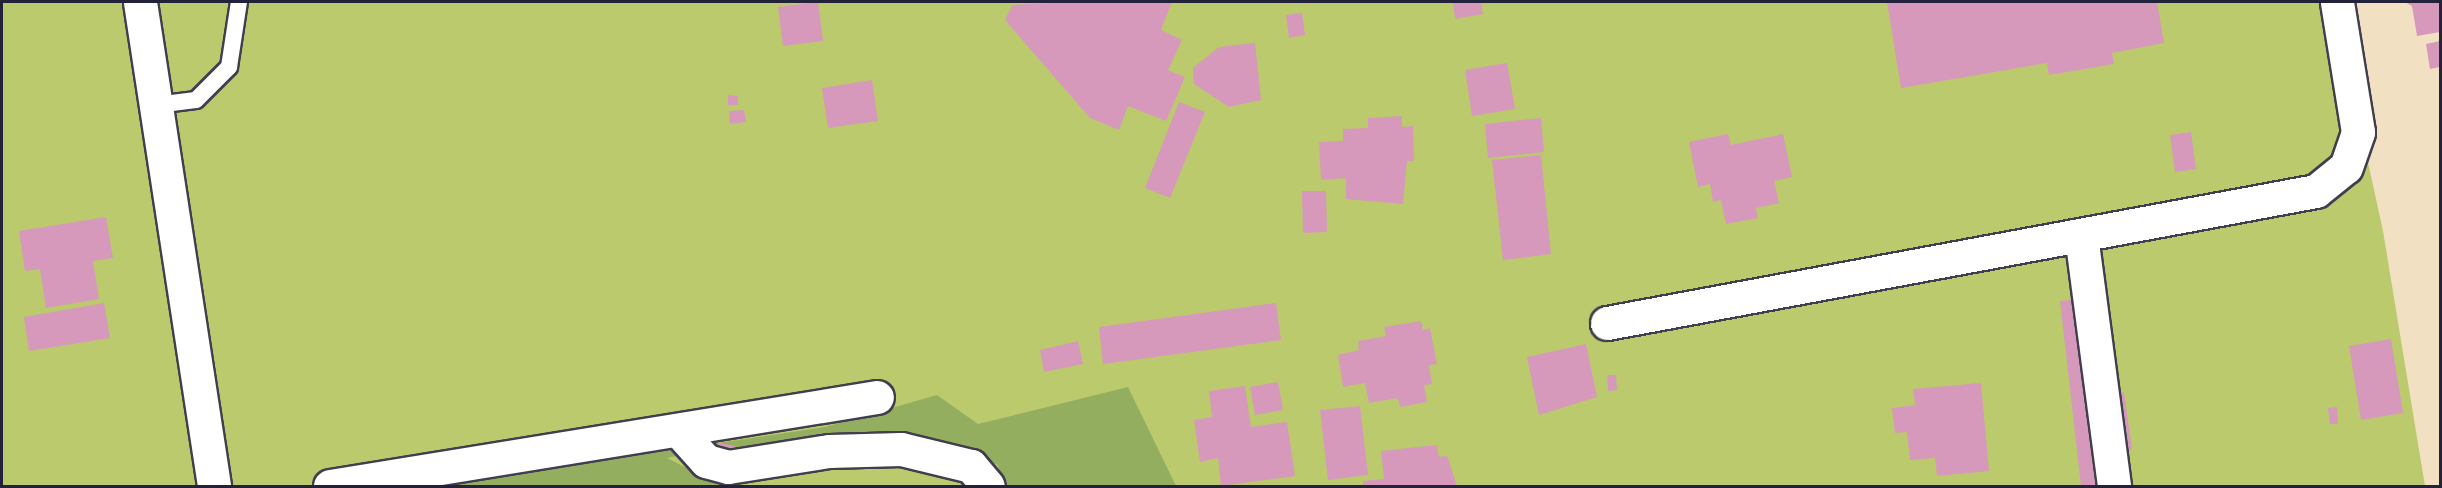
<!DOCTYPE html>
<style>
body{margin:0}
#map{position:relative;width:2442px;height:488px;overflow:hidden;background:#f2e0c3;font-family:Kalam,sans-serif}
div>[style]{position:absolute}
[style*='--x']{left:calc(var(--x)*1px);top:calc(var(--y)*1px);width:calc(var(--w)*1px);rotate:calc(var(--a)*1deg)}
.green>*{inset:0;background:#bbca6c}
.forest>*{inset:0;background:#94ae60}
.building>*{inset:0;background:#d699bb}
.roads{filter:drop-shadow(2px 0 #413e4f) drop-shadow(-2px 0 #413e4f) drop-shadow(0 2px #413e4f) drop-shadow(0 -2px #413e4f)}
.service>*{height:16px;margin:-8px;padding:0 8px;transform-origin:8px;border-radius:8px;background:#fff}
.minor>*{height:33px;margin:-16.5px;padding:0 16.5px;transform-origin:16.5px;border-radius:16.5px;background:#fff}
span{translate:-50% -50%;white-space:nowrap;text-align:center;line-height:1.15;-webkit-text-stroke:4.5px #f6f6f2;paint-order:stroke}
.frame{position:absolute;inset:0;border:3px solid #22223b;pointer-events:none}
</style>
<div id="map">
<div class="green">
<div style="clip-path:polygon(2px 2px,2333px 2px,2383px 231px,2425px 486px,2px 486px)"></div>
</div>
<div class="forest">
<div style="clip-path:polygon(1128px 387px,1176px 486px,1007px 486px,997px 464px,953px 472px,888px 459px,708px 449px,667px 458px,723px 486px,431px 486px,825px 427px,937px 395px,978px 424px)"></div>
</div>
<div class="building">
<div style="clip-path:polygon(818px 2px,823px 41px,783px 46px,778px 7px)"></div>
<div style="clip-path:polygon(1067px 2px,1172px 2px,1161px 30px,1182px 40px,1168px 70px,1185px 77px,1166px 121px,1128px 106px,1119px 130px,1090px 118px,1005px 20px,1012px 5px)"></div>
<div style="clip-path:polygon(1453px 2px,1481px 2px,1483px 14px,1455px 19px)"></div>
<div style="clip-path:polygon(1887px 2px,2157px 2px,2164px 43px,2112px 53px,2114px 64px,2049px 75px,2047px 63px,1901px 88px)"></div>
<div style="clip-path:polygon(2405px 2px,2440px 2px,2440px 32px,2417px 36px,2412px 6px)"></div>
<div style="clip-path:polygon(1302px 13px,1305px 35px,1289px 38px,1286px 15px)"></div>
<div style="clip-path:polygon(2440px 41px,2440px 67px,2430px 69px,2426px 44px)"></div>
<div style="clip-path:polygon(1255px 43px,1261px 100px,1229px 107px,1194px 84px,1193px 68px,1219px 47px)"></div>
<div style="clip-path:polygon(1507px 63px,1515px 109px,1472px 116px,1465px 70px)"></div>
<div style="clip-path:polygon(872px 80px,878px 121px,828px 128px,822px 88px)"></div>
<div style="clip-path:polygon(728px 95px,738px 96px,738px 105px,728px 105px)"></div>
<div style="clip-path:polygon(1179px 102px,1205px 112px,1170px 198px,1145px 188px)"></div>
<div style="clip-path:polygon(744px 110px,746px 122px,730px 124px,729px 111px)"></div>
<div style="clip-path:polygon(1402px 116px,1402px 127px,1413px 126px,1414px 161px,1407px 161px,1403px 204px,1346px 199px,1346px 178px,1321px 180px,1319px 142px,1343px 141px,1343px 129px,1368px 128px,1368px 118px)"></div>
<div style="clip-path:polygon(1541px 118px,1544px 152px,1488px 158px,1485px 124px)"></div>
<div style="clip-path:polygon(2191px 132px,2196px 169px,2175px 172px,2170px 135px)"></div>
<div style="clip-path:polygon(1728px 134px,1731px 145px,1783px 134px,1792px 177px,1774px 181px,1779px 203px,1756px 208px,1758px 218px,1726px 224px,1721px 200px,1713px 202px,1710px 184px,1698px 187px,1689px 142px)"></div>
<div style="clip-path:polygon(1541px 155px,1551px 254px,1503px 260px,1492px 160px)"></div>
<div style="clip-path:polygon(1302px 191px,1326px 191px,1327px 232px,1303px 233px)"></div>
<div style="clip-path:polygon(106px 217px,113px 258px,93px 261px,99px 299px,46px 308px,40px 269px,25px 271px,19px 231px)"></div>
<div style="clip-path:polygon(2089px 298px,2111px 486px,2081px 486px,2060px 301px)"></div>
<div style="clip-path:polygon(104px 303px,110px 338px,29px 351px,24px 317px)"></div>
<div style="clip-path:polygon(1276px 303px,1281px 340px,1103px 364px,1099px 327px)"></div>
<div style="clip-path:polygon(1421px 321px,1423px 330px,1430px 328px,1437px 364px,1429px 365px,1432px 384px,1424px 385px,1427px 402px,1400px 407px,1398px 398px,1369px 403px,1365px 383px,1343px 387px,1338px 355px,1359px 350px,1358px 341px,1386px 336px,1384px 327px)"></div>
<div style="clip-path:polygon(2391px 339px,2403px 413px,2361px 420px,2349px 346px)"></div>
<div style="clip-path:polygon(1078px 341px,1083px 364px,1044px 372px,1040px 350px)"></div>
<div style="clip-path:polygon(1586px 344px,1597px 397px,1539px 415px,1527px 357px)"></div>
<div style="clip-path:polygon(1607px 375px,1616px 375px,1617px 390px,1608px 391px)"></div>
<div style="clip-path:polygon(1278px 382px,1283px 410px,1255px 415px,1250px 387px)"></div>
<div style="clip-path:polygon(1981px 383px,1989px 471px,1937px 476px,1935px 458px,1910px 460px,1907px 432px,1895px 433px,1892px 408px,1915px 405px,1913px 389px)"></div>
<div style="clip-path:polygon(1245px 386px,1251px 427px,1287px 422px,1295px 476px,1221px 486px,1218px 458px,1200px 462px,1194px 420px,1212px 417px,1209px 391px)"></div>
<div style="clip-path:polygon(2124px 392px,2132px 449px,2113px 452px,2105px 395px)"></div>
<div style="clip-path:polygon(1360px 406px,1368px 475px,1328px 480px,1320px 410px)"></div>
<div style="clip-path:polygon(2337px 407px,2338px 424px,2330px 424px,2328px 408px)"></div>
<div style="clip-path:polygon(719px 443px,736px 446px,734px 457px,717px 454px)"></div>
<div style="clip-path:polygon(1437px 445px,1439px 457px,1447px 456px,1457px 486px,1363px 486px,1363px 481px,1384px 479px,1381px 451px)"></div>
</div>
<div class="roads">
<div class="service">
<div style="--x:156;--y:105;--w:40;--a:-7.1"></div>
<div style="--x:196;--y:100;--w:47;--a:-45"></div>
<div style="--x:229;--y:67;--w:66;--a:-81.3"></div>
</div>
<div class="minor">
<div style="--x:140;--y:2;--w:490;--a:81.3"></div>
<div style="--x:2081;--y:235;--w:253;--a:82.5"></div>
<div style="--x:1607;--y:323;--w:721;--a:-10.55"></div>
<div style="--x:2316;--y:191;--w:38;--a:-39"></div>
<div style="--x:2346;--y:167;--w:37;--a:-71"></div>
<div style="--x:2358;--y:132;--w:132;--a:-99.2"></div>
<div style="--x:678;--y:430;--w:42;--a:47.9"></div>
<div style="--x:706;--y:461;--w:23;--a:15"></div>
<div style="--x:728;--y:467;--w:102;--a:-9"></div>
<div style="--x:829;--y:451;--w:72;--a:-1.6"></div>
<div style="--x:901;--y:449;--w:72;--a:13.7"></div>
<div style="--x:971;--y:466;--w:26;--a:50"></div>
<div style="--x:330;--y:486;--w:554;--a:-9.24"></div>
</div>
</div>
<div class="frame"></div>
</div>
